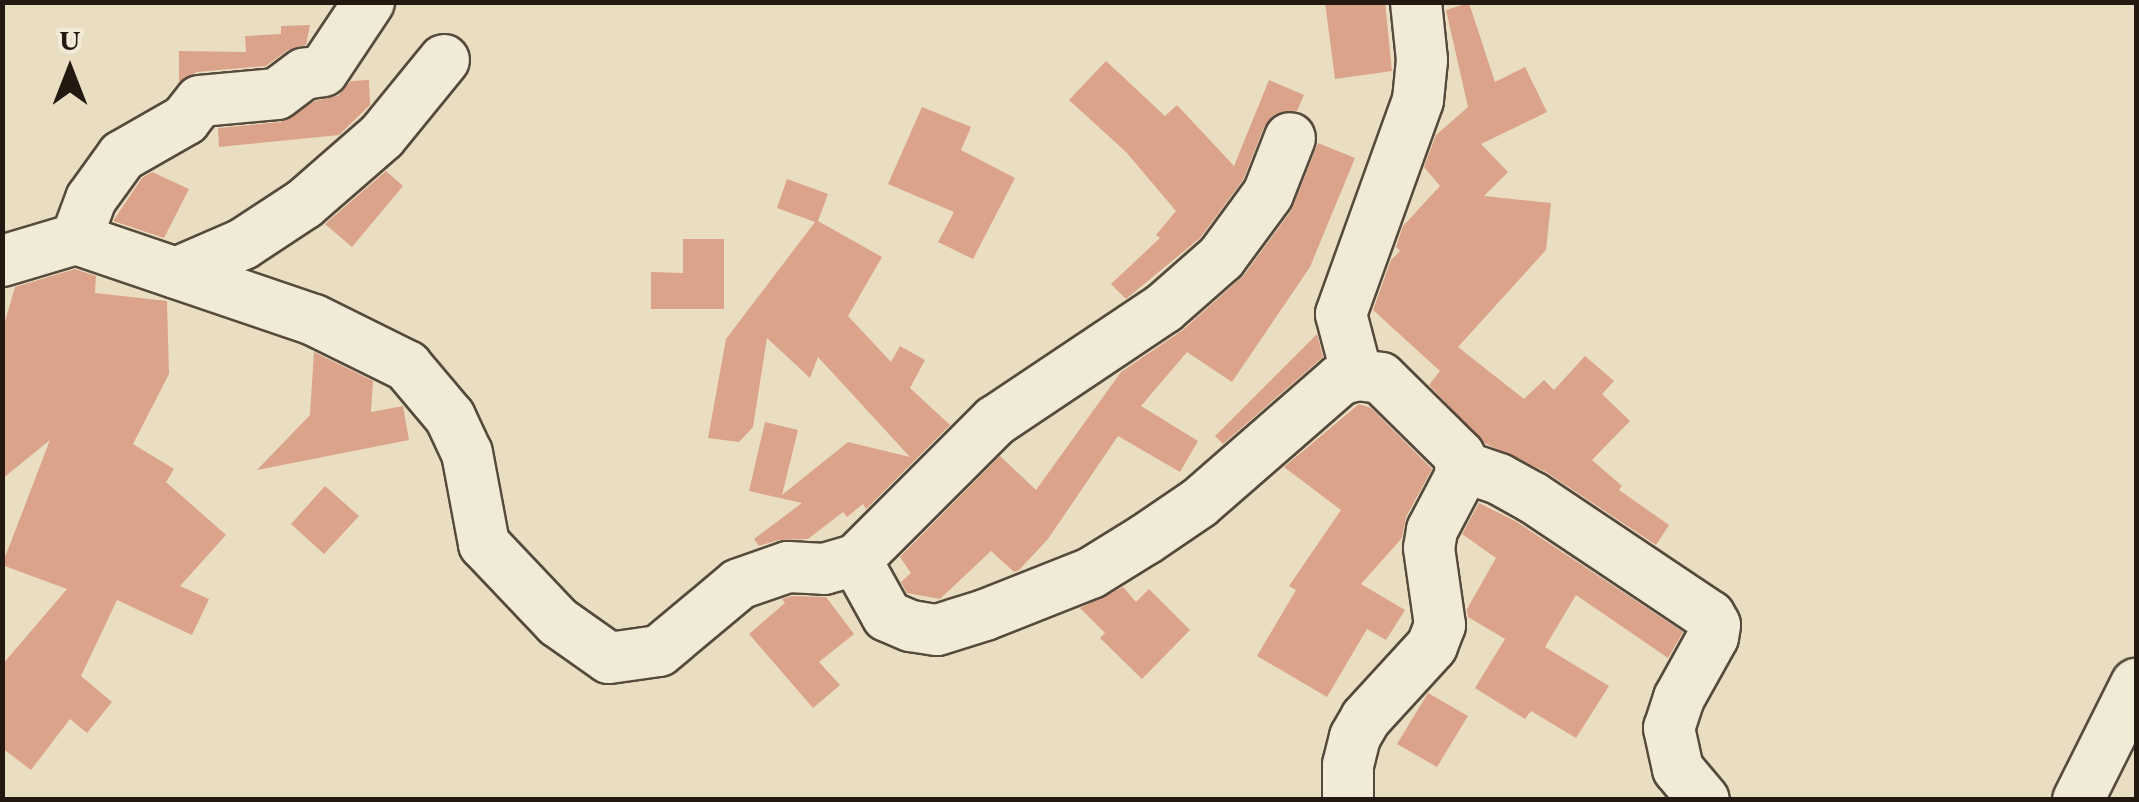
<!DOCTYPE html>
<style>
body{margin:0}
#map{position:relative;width:2139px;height:802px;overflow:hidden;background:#eadec2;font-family:"EB Garamond",serif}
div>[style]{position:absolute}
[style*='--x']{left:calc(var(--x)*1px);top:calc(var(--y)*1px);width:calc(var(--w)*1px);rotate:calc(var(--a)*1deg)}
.building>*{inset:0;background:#dba389}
.roads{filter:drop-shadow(2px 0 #554a3c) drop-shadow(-2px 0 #554a3c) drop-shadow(0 2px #554a3c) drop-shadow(0 -2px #554a3c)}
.minor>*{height:50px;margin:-25px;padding:0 25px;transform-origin:25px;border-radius:25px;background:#f1ead7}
span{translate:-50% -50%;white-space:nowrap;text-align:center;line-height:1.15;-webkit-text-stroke:8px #f1ead7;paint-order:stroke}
.frame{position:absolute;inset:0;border:5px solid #231910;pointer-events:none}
.north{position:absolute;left:20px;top:20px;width:100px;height:100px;-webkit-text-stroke:8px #f1ead7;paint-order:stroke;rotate:0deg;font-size:28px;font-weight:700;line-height:40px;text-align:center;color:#231910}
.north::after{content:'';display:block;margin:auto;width:35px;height:45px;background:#231910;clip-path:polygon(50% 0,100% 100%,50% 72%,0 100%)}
</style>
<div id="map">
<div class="building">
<div style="clip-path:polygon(1325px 2px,1385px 2px,1392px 71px,1335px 79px)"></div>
<div style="clip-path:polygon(1469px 3px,1495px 82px,1525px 67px,1547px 112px,1481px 144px,1508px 172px,1484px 196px,1551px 203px,1546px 250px,1458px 347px,1524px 399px,1544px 380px,1554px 390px,1585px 356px,1614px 381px,1602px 394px,1630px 421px,1592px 460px,1622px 486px,1619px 490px,1669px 525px,1656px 545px,1546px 472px,1484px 443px,1429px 385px,1440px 371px,1373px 310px,1391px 260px,1400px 251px,1396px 247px,1403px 226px,1440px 186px,1424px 167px,1436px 135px,1468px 107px,1446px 10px)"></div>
<div style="clip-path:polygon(310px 25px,306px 45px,288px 50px,266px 66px,197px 72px,179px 82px,179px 51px,246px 52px,245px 36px,281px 34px,281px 26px)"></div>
<div style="clip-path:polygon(1106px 61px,1165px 116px,1177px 105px,1234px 166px,1269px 80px,1304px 95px,1297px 111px,1273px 115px,1264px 127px,1243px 180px,1200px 238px,1126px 299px,1111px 284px,1160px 238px,1156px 235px,1176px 211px,1126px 152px,1069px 100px)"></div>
<div style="clip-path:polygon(369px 80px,370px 105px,339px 135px,219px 147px,218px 128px,281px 122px,315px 101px,338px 96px,351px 81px)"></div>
<div style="clip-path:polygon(922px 107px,971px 127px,961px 150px,1015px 178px,973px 259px,938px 242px,954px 212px,888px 184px)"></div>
<div style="clip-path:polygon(1318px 143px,1355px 158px,1310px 267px,1232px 382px,1187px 352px,1141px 406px,1198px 441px,1180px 472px,1118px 436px,1048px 539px,1019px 570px,1014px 572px,991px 551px,940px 599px,907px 593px,901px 582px,911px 573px,900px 557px,1000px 456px,1036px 490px,1121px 372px,1183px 330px,1244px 275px,1291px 211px)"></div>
<div style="clip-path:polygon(386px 171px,403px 186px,352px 247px,325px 224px)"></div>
<div style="clip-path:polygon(152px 172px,189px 189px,164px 238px,113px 221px,142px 178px)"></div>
<div style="clip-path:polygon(787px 179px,828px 194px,818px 221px,882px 257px,848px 316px,891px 362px,900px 346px,925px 360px,910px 388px,950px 425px,866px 509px,863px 504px,847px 517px,843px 512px,808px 539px,779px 540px,759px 546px,754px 539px,802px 503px,749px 491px,765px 422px,798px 430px,782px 495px,848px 442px,910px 457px,818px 357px,810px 378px,767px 338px,753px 427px,739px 442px,708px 438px,726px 339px,815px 222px,777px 208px)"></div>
<div style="clip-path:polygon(683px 239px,724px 239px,724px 309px,651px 309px,651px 272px,683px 273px)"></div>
<div style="clip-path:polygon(75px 269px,96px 276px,95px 293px,167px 301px,169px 374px,133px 444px,174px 469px,166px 482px,226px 535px,180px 586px,209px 599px,192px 635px,117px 600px,81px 676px,112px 702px,87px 733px,70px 719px,31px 770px,2px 748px,2px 665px,67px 589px,2px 565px,50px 440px,2px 479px,2px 332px,15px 287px)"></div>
<div style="clip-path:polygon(1317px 334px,1323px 357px,1223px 444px,1215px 436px)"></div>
<div style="clip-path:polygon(314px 352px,373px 381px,371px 412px,403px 406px,409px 440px,257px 470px,310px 415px)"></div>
<div style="clip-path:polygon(1359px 404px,1371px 408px,1432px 469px,1406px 517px,1402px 538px,1361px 584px,1405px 610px,1386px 640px,1367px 629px,1327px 697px,1257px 656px,1296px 590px,1289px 586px,1341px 510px,1284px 467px)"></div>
<div style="clip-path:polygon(325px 486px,359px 516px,324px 554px,291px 524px)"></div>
<div style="clip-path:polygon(1479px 503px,1517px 522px,1683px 632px,1668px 658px,1576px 595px,1545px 647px,1609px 686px,1576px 738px,1531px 711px,1525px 719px,1475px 688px,1505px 639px,1468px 617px,1467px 609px,1496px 558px,1462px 534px)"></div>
<div style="clip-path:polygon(1123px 587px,1136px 602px,1149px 589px,1190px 630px,1142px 679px,1100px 638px,1105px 633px,1080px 608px)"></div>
<div style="clip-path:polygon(792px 596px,826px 597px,854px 634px,819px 662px,840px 685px,813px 708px,749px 634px,785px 603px,782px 599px)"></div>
<div style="clip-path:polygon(1428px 693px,1468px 716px,1437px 767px,1397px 744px)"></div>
</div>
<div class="roads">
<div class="minor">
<div style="--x:76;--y:239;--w:43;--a:-69.4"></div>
<div style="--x:91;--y:199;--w:53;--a:-54.2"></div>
<div style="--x:122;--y:156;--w:73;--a:-29.7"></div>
<div style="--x:185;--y:120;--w:24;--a:-52"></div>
<div style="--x:200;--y:101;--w:77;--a:-5.2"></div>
<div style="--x:277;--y:94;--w:34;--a:-37"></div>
<div style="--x:304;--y:74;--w:19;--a:-9"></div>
<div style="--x:323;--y:71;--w:83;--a:-56.3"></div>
<div style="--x:2;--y:261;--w:77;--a:-16.6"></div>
<div style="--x:76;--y:239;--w:251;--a:18.8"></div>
<div style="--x:314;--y:320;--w:104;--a:26.3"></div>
<div style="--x:407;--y:366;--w:67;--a:49.9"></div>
<div style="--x:450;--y:417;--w:40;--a:65"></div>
<div style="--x:467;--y:453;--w:93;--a:79.4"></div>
<div style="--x:484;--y:544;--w:108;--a:46.5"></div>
<div style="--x:558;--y:622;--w:62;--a:35.2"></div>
<div style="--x:609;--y:658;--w:50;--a:-8"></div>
<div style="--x:659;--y:651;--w:104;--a:-39.9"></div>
<div style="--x:739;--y:584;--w:52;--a:-19.1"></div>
<div style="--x:788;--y:567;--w:36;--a:3"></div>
<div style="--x:824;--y:569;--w:33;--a:-16"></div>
<div style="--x:856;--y:560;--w:64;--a:61"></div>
<div style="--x:887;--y:616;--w:26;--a:23"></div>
<div style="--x:911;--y:626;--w:26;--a:9"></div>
<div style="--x:937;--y:630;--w:50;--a:-17.4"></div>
<div style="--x:985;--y:615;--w:114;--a:-21.6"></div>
<div style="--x:1091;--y:573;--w:65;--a:-31.7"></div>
<div style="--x:1146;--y:539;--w:64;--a:-34.2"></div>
<div style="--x:1199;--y:503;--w:187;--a:-41.1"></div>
<div style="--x:1340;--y:380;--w:18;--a:-16"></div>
<div style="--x:1357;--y:375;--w:24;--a:7"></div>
<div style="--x:1381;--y:378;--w:110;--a:44.6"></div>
<div style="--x:1459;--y:455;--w:20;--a:84"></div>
<div style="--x:1461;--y:475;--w:62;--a:117.8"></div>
<div style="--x:1432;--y:530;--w:18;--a:99"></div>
<div style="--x:1429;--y:548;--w:78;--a:81.9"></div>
<div style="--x:1440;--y:625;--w:22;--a:111"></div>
<div style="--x:1432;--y:646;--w:98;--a:132.5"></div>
<div style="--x:1366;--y:718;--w:22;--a:120"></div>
<div style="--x:1355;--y:737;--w:29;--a:104"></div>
<div style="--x:1348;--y:765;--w:35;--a:90"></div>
<div style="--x:176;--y:273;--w:73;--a:-23.4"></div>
<div style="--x:243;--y:244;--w:73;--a:-33.3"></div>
<div style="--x:304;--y:204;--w:103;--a:-41.1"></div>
<div style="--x:382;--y:136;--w:98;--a:-50.8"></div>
<div style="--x:1357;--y:375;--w:63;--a:-104.7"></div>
<div style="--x:1341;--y:314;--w:227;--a:-70.2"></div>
<div style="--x:1418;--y:100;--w:40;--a:-84.3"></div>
<div style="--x:1422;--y:60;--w:58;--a:-95.9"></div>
<div style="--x:1461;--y:466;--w:40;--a:18.9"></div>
<div style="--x:1499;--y:479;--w:38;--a:29"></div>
<div style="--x:1532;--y:497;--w:214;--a:33.8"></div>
<div style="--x:1710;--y:616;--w:10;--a:61"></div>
<div style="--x:1715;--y:625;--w:12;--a:99"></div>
<div style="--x:1713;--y:637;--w:70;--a:119.1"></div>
<div style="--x:1679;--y:698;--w:32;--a:108"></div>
<div style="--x:1669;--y:728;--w:42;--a:77.6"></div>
<div style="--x:1678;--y:769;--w:40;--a:50"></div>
<div style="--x:856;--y:560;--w:197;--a:-45"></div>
<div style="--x:995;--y:421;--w:203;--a:-33.8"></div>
<div style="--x:1164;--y:308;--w:76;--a:-41.3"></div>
<div style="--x:1221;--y:258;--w:79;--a:-53.7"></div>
<div style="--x:1268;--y:194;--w:60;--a:-68.6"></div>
<div style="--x:2078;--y:800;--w:130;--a:-63.4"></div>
</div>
</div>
<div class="frame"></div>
<div class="north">U</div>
</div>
